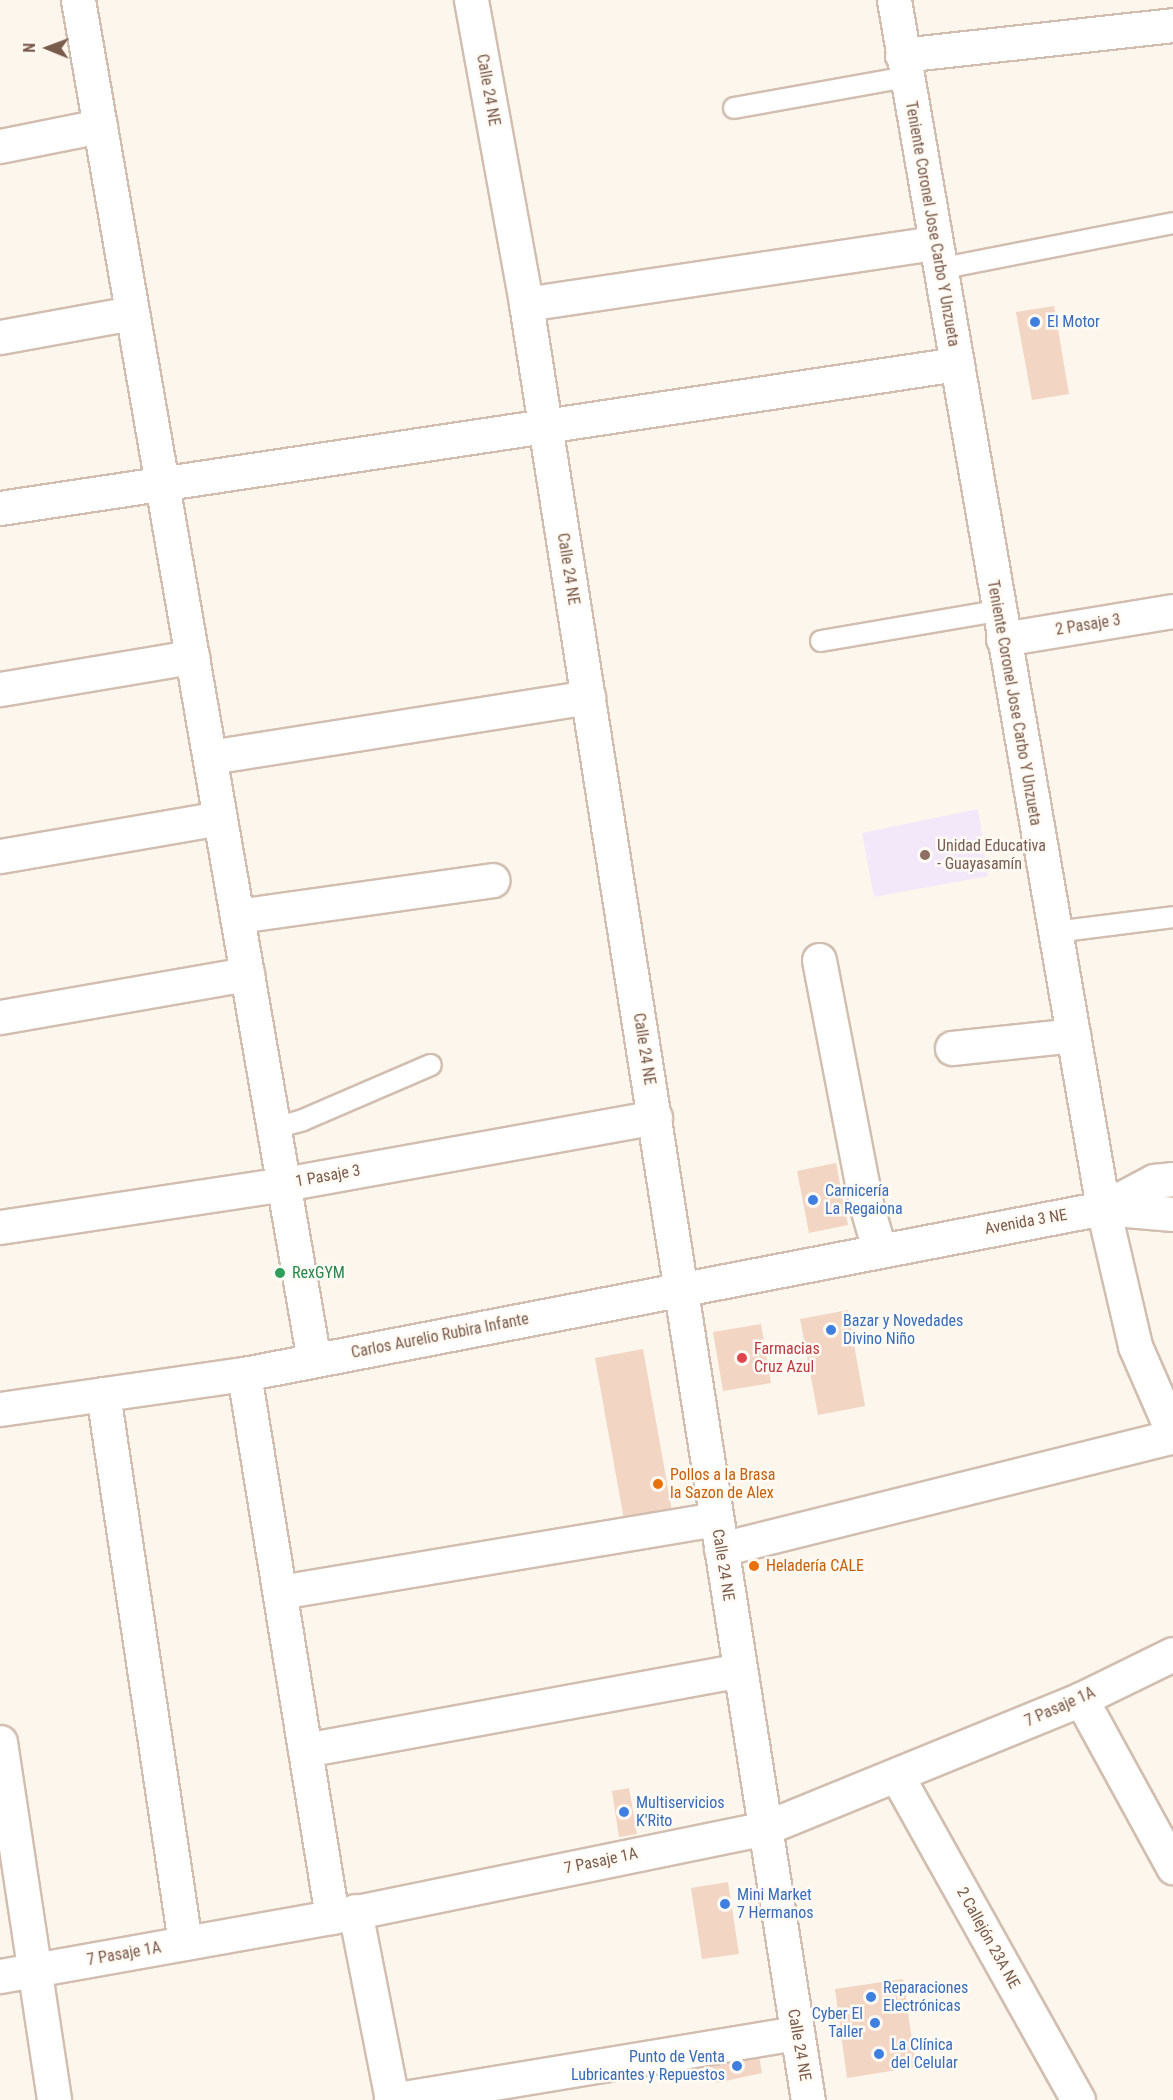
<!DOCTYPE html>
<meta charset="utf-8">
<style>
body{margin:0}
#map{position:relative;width:1173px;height:2100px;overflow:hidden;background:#fdf6ec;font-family:"Roboto Condensed",sans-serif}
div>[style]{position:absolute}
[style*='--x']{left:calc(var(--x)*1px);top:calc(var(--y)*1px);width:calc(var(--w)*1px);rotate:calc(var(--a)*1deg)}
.education>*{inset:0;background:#f3e8fa}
.building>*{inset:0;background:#f3d5c3}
.roads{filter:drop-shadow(2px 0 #d1beb0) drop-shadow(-2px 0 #d1beb0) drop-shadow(0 2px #d1beb0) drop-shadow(0 -2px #d1beb0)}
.service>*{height:20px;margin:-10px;padding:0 10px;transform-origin:10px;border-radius:10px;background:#fff}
.minor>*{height:33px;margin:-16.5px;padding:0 16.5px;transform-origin:16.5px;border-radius:16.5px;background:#fff}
.tertiary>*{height:33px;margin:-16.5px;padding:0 16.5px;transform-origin:16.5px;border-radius:16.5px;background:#fff}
.dots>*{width:16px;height:16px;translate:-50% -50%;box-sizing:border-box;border:3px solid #fffaf3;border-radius:50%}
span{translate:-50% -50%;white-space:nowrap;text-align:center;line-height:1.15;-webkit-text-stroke:5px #fffaf3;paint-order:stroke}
.street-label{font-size:16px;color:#7a5c4d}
.shop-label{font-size:16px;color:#366cbe}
.left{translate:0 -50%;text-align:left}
.right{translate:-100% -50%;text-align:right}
.education-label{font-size:16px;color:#785e54}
.leisure-label{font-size:16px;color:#27864d}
.health-label{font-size:16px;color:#be3a42}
.food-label{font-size:16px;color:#c56008}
.north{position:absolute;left:18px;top:18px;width:60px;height:60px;-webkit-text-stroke:4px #fffaf3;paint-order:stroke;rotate:271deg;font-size:16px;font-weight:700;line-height:24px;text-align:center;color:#7a5c4d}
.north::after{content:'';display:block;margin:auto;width:21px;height:27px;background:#7a5c4d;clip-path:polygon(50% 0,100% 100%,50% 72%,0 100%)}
</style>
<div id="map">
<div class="education">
<div style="clip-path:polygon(978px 809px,988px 876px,874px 897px,862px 833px)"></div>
</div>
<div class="building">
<div style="clip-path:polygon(1054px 306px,1069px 394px,1032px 400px,1016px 312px)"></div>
<div style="clip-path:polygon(836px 1163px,848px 1225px,809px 1233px,797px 1171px)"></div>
<div style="clip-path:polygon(848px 1310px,865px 1406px,818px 1415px,800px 1319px)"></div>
<div style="clip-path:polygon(761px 1324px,771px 1383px,723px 1391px,713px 1332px)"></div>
<div style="clip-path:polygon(643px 1349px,672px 1511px,624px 1520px,595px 1358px)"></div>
<div style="clip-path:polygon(629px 1788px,637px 1834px,619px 1837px,612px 1791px)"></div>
<div style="clip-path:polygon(728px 1882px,739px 1954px,702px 1959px,691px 1888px)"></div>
<div style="clip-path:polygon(903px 1979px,916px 2067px,847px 2078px,835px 1989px)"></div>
<div style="clip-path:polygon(758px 2051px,762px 2073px,716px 2083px,711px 2060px)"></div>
</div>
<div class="roads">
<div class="service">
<div style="--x:734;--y:108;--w:175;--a:-10.2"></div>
<div style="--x:939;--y:269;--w:238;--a:-11.1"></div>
<div style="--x:821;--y:641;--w:179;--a:-9.7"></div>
<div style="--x:1055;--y:932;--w:119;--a:-7.2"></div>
<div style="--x:274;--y:1128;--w:30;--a:-15"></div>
<div style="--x:303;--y:1120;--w:139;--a:-23.3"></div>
</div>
<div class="minor">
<div style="--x:78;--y:0;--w:1380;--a:80.16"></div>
<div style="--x:471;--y:0;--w:309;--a:79.7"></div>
<div style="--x:526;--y:304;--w:1818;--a:81.08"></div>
<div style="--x:902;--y:55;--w:273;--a:-6.3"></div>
<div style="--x:0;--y:146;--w:102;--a:-11.3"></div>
<div style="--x:526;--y:304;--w:413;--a:-8.5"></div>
<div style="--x:0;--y:337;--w:134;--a:-10.3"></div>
<div style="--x:0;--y:508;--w:968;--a:-8.56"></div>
<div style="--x:1003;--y:639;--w:172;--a:-9.4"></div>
<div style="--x:0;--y:689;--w:195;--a:-9.5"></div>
<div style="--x:210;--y:757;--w:383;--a:-9"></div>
<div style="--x:0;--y:856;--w:223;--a:-9.8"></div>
<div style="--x:237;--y:916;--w:258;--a:-8"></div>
<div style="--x:819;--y:960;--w:248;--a:79.1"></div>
<div style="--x:866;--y:1204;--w:47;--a:73.9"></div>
<div style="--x:0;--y:1017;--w:251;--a:-9.9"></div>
<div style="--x:952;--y:1048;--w:122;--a:-6.1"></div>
<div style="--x:1103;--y:1208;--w:58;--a:-27.9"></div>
<div style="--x:1154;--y:1181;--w:19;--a:-6"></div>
<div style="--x:1103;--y:1208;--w:70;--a:4.9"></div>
<div style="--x:0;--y:1227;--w:287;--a:-8.6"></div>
<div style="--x:284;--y:1184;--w:377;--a:-10.2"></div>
<div style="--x:244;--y:1374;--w:550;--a:80.79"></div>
<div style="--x:103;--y:1394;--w:555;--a:81.5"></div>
<div style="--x:721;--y:1549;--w:466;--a:-14"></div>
<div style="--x:280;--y:1592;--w:442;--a:-9.5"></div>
<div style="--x:1081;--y:1699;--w:192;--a:61.3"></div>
<div style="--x:0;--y:1742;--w:362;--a:81.4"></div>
<div style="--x:305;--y:1750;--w:442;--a:-10.4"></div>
<div style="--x:897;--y:1776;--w:371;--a:60.8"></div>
<div style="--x:355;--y:1911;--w:193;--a:78.9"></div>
<div style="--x:0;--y:1976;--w:337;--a:-10.1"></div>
<div style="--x:332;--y:1917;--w:442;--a:-11.6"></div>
<div style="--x:765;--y:1828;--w:341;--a:-22.2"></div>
<div style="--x:1081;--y:1699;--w:102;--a:-26.1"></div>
<div style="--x:391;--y:2100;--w:411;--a:-9.4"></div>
</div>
<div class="tertiary">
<div style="--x:894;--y:0;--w:1226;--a:80.18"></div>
<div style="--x:1103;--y:1208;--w:142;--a:76.9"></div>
<div style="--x:1135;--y:1346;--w:95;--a:66.4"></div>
<div style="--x:0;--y:1409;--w:246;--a:-8.2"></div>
<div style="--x:244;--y:1374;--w:875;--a:-10.94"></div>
</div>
</div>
<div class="dots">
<div style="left:1035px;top:322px;background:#3f7fe0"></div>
<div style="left:925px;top:855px;background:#8d6e63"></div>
<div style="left:813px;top:1200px;background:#3f7fe0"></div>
<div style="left:280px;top:1273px;background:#2e9e5b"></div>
<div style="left:831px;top:1330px;background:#3f7fe0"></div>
<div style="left:742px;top:1358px;background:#e0444e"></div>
<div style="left:658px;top:1484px;background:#e8710a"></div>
<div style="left:754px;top:1566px;background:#e8710a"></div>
<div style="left:624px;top:1812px;background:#3f7fe0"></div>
<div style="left:725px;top:1904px;background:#3f7fe0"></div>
<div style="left:871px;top:1997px;background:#3f7fe0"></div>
<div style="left:875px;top:2023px;background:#3f7fe0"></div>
<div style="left:879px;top:2054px;background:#3f7fe0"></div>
<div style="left:737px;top:2066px;background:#3f7fe0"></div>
</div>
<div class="street-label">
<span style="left:488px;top:90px;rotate:80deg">Calle 24 NE</span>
<span style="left:932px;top:224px;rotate:80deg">Teniente Coronel Jose Carbo Y Unzueta</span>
<span style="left:568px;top:569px;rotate:81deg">Calle 24 NE</span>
<span style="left:1088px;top:625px;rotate:-9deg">2 Pasaje 3</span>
<span style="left:1014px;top:703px;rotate:80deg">Teniente Coronel Jose Carbo Y Unzueta</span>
<span style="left:644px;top:1049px;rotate:81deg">Calle 24 NE</span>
<span style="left:328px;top:1176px;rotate:-10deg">1 Pasaje 3</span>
<span style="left:1026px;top:1222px;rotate:-10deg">Avenida 3 NE</span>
<span style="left:440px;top:1336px;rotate:-11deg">Carlos Aurelio Rubira Infante</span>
<span style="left:723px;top:1565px;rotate:81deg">Calle 24 NE</span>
<span style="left:1060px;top:1707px;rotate:-24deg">7 Pasaje 1A</span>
<span style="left:601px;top:1861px;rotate:-12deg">7 Pasaje 1A</span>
<span style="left:988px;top:1938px;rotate:61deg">2 Callejón 23A NE</span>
<span style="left:124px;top:1954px;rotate:-10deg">7 Pasaje 1A</span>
<span style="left:799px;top:2045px;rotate:80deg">Calle 24 NE</span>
</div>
<div class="shop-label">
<span class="left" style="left:1047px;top:322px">El Motor</span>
<span class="left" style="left:825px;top:1200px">Carnicería<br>La Regaiona</span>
<span class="left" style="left:843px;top:1330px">Bazar y Novedades<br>Divino Niño</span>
<span class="left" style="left:636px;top:1812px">Multiservicios<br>K'Rito</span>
<span class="left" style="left:737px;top:1904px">Mini Market<br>7 Hermanos</span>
<span class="left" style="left:883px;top:1997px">Reparaciones<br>Electrónicas</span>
<span class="right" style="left:863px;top:2023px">Cyber El<br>Taller</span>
<span class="left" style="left:891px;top:2054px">La Clínica<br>del Celular</span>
<span class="right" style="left:725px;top:2066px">Punto de Venta<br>Lubricantes y Repuestos</span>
</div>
<div class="education-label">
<span class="left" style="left:937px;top:855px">Unidad Educativa<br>- Guayasamín</span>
</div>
<div class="leisure-label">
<span class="left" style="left:292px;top:1273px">RexGYM</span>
</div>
<div class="health-label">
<span class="left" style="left:754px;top:1358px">Farmacias<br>Cruz Azul</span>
</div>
<div class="food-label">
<span class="left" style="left:670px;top:1484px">Pollos a la Brasa<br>la Sazon de Alex</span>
<span class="left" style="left:766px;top:1566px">Heladería CALE</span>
</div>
<div class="north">N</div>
</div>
